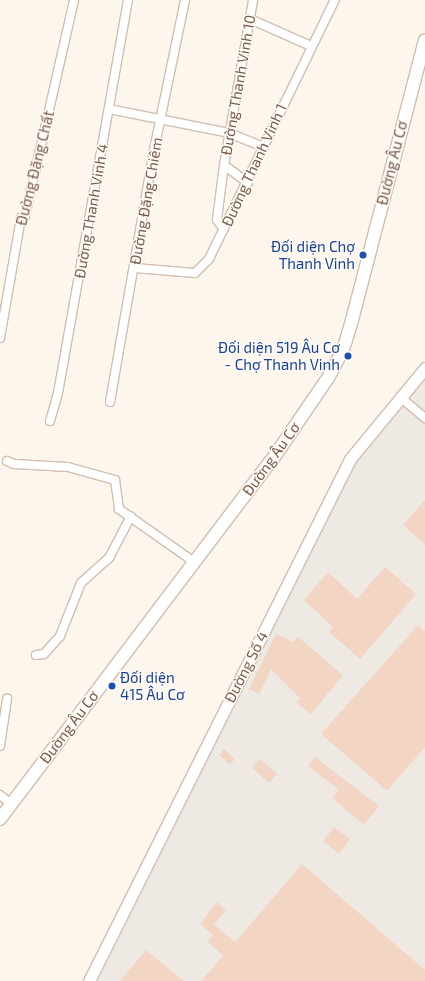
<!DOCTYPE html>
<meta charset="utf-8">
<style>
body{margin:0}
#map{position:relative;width:425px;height:981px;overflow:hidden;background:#fdf6ec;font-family:"Exo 2",sans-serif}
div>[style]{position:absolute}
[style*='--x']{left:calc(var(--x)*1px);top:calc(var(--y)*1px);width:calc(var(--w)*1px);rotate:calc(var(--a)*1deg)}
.industrial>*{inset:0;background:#efe9e4}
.building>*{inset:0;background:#f3d5c3}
.roads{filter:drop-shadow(1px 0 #d1beb0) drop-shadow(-1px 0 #d1beb0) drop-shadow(0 1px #d1beb0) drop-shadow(0 -1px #d1beb0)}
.minor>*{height:8px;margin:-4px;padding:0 4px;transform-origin:4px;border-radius:4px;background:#fff}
.tertiary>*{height:11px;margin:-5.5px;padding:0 5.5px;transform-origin:5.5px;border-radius:5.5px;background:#fff}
.secondary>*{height:12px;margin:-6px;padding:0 6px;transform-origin:6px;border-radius:6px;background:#fff}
.dots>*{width:11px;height:11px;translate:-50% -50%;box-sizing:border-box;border:2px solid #fffaf3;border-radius:50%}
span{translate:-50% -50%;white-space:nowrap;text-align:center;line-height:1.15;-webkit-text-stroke:3px #fffaf3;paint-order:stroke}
.street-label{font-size:15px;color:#7a5c4d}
.transit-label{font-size:15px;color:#164399}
.right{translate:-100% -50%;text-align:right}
.left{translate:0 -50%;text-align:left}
</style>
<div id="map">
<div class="industrial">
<div style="clip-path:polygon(425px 369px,425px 981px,89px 981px,350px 459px)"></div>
</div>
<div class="building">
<div style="clip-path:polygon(425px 500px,425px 545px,403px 525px)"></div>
<div style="clip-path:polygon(385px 567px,416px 594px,360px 659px,329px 632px,333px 627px,304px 600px,328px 572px,357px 599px)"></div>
<div style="clip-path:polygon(418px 625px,425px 631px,425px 747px,387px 791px,321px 734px)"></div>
<div style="clip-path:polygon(276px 634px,293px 642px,298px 637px,343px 675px,311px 714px,296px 702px,300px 698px,271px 669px,259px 694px,249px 689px)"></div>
<div style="clip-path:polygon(224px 749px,235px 759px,230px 765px,219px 755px)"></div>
<div style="clip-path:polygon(315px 757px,379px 806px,364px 825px,332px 798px,339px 790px,308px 766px)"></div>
<div style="clip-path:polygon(260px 759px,277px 774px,269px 783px,252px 768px)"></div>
<div style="clip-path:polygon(334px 827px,350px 839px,339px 854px,323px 841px)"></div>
<div style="clip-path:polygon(302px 864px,425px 970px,425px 981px,201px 981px,223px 956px,208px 942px,213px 935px,200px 924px,209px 912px,217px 902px,226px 910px,214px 924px,235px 942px)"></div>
<div style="clip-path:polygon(146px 950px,184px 981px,120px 981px)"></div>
</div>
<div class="roads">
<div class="minor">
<div style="--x:250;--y:19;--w:67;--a:23.9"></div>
<div style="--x:109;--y:109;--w:122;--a:11.3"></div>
<div style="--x:229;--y:133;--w:38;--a:22"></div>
<div style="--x:224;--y:165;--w:55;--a:97.3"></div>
<div style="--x:217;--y:220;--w:11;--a:52"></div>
<div style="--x:248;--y:183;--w:30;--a:-143"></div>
<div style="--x:224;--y:165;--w:168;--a:-80"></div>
<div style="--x:135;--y:268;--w:60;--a:4.8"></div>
<div style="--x:195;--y:273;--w:20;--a:-45"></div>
<div style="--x:209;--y:259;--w:288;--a:-64.1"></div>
<div style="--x:0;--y:338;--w:122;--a:-80.1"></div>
<div style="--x:21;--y:218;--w:4;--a:-27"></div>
<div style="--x:25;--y:216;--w:221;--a:-77.2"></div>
<div style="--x:400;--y:397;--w:33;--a:40"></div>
<div style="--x:110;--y:402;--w:261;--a:-80.1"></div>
<div style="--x:155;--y:145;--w:148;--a:-78.3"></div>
<div style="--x:50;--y:421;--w:29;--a:-74"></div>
<div style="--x:58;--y:393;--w:399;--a:-79.9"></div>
<div style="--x:7;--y:461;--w:8;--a:23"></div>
<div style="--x:14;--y:464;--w:54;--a:3.2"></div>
<div style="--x:68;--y:467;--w:49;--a:15.5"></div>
<div style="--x:115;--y:480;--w:29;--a:82"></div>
<div style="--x:119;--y:509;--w:92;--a:35.2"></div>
<div style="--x:36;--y:655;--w:8;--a:-7"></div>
<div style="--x:44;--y:654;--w:24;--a:-48"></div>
<div style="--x:60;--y:636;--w:57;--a:-68.4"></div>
<div style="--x:81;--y:583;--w:38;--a:-42"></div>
<div style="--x:109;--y:558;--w:47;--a:-62.4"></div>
<div style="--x:0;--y:746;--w:48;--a:-81.5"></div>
<div style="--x:0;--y:795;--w:14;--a:39"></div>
</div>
<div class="tertiary">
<div style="--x:89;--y:981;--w:584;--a:-63.43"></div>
<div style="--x:350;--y:459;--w:118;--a:-50.5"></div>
</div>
<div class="secondary">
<div style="--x:0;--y:819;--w:450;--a:-52.9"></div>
<div style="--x:272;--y:460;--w:99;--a:-55.7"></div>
<div style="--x:328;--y:378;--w:32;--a:-62"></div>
<div style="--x:343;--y:350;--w:27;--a:-73"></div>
<div style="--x:351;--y:324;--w:293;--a:-75.4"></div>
</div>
</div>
<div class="dots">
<div style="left:363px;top:255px;background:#1a4fb4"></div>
<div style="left:348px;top:356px;background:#1a4fb4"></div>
<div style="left:112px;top:686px;background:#1a4fb4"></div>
</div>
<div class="street-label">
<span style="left:238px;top:85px;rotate:-80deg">Đường Thanh Vinh 10</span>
<span style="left:392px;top:163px;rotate:-76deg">Đường Âu Cơ</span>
<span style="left:254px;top:165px;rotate:-65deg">Đường Thanh Vinh 1</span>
<span style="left:35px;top:168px;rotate:-76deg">Đường Đặng Chất</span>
<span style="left:146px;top:201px;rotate:-80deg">Đường Đặng Chiêm</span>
<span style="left:91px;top:211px;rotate:-80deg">Đường Thanh Vinh 4</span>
<span style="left:271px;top:459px;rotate:-54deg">Đường Âu Cơ</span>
<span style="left:246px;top:667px;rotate:-63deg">Đường Số 4</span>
<span style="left:69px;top:727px;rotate:-53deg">Đường Âu Cơ</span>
</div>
<div class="transit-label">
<span class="right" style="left:355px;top:255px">Đối diện Chợ<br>Thanh Vinh</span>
<span class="right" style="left:340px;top:356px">Đối diện 519 Âu Cơ<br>- Chợ Thanh Vinh</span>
<span class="left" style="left:120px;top:686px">Đối diện<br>415 Âu Cơ</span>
</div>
</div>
